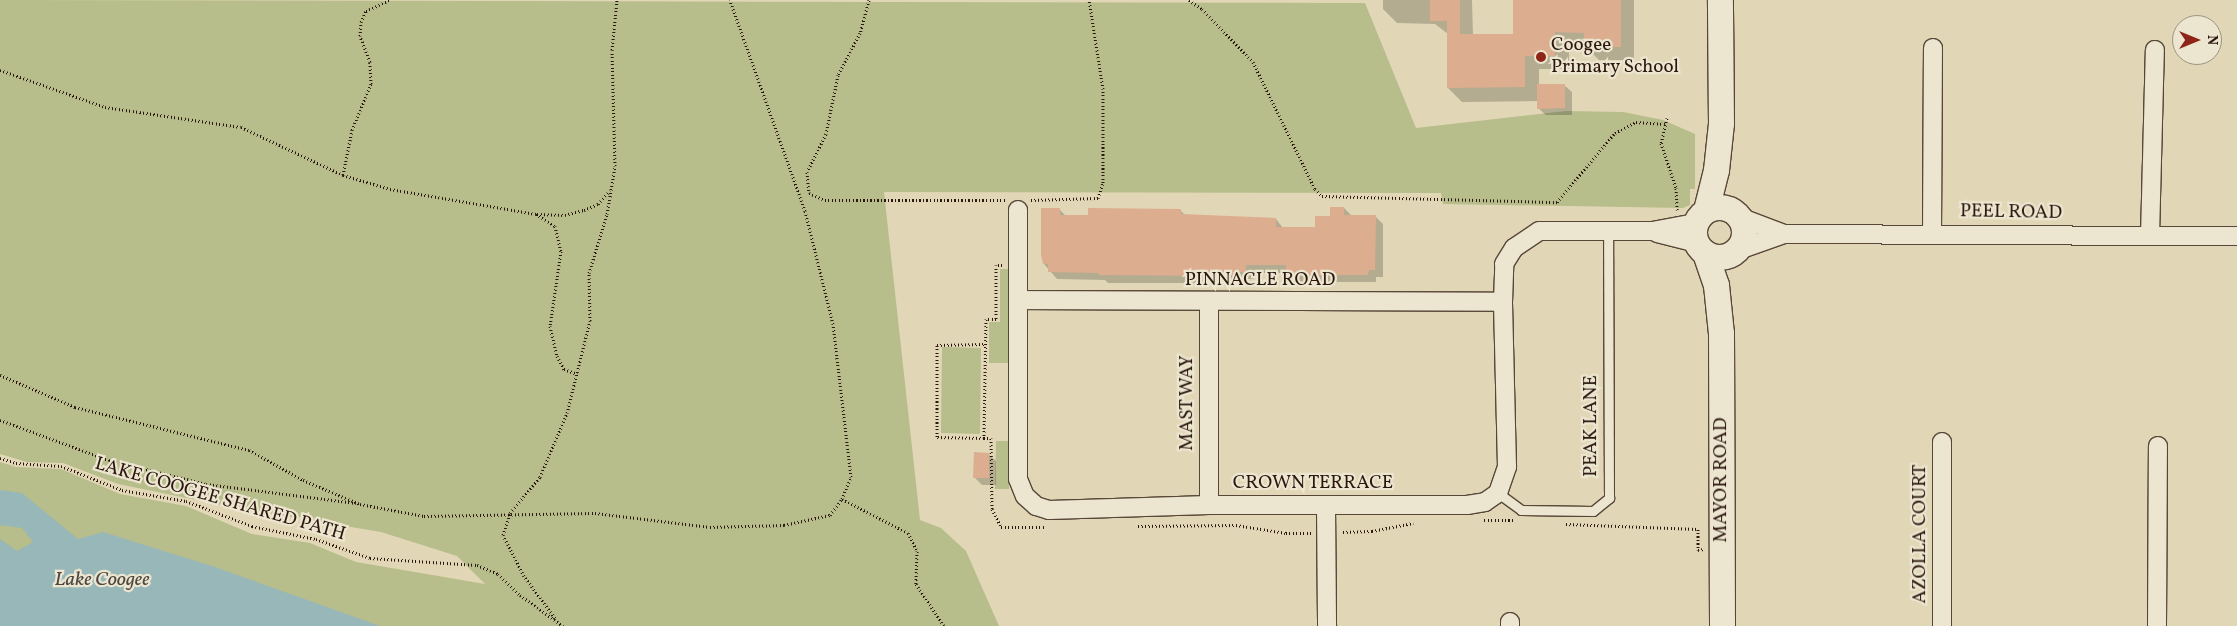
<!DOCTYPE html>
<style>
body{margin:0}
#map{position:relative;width:2237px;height:626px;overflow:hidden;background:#e1d7b6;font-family:Vollkorn,serif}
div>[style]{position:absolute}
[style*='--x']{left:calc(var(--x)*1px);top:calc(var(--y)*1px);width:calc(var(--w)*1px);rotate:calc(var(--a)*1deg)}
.green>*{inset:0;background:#b7bd8b}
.water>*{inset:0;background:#98b7b8}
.shadow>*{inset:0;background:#0003}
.building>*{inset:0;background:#ddad90}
.path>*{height:3px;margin-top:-1.5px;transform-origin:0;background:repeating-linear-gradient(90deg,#2b170e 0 1px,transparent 0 3.5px)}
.roads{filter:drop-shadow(1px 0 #584738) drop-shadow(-1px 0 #584738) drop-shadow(0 1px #584738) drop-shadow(0 -1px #584738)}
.service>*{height:9px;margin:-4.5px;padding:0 4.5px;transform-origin:4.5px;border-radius:4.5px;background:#ece5d0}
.minor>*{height:18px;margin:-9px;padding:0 9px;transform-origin:9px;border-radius:9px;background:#ece5d0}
.secondary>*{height:25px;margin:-12.5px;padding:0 12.5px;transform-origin:12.5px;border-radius:12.5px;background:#ece5d0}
.secondary>.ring{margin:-12.5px;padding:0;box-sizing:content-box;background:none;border:25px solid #ece5d0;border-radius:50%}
.dots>*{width:14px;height:14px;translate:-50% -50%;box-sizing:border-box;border:2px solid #ece5d0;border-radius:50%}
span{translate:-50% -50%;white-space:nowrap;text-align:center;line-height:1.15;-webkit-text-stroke:4.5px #ece5d0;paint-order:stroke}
.poi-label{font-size:19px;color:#2b170e}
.left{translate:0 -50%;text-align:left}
.street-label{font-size:19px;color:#2b170e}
.water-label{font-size:20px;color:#4c4741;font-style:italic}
.north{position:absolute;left:2172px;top:15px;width:50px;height:50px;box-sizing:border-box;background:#ece5d0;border:1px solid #9f9382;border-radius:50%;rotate:90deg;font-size:14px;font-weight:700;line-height:20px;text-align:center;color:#2b170e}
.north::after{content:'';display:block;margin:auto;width:18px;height:22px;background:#8f2418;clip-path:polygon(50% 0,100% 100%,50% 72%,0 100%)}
</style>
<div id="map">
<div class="green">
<div style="clip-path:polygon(0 0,1365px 3px,1416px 128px,1566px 111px,1623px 112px,1663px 120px,1695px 134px,1695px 189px,1690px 189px,1690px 205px,1683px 208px,1443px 204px,1441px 193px,884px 192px,920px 520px,941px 528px,966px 551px,999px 626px,0 626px,0 462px,16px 467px,61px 469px,120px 494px,186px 506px,252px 534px,310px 543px,356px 562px,485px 584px,457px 556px,381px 532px,226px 506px,118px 484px,63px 463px,27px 462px,0 454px)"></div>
<div style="clip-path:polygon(1000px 269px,1009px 269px,1009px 363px,989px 363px,989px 322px,1000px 322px)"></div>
<div style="clip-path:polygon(942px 347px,981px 348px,980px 434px,941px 433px)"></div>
<div style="clip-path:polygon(996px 441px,1009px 441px,1009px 489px,995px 489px)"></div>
</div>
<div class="water">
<div style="clip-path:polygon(0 490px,22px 493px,78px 539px,103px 532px,215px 567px,380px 626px,0 626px,0 539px,17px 551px,33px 542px,22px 528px,0 525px)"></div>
</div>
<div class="shadow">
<div style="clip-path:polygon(1383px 0,1472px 0,1473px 35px,1515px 36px,1515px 0,1634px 0,1634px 60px,1599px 60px,1585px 46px,1569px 46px,1569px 69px,1539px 69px,1539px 85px,1564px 85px,1572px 92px,1572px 115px,1546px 115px,1538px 108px,1538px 101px,1462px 102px,1448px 88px,1448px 34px,1435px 24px,1397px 23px,1383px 9px)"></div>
<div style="clip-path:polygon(1344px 208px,1352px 216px,1375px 216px,1383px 224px,1383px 277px,1376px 277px,1376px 282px,1295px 282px,1287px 273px,1254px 273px,1254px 279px,1243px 279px,1243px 283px,1108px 283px,1105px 280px,1057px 279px,1044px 264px,1059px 209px,1066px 216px,1180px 210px,1185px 215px,1276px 219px,1283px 228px,1316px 228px)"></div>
<div style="clip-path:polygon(988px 454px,996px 461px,996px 485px,982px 485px,975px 478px)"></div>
</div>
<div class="building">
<div style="clip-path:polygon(1430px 0,1460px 0,1460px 34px,1513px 34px,1513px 0,1621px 0,1621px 47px,1584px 47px,1584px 33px,1555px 32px,1555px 56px,1525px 56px,1525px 87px,1447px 88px,1447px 21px,1430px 21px)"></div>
<div style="clip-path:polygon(1537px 84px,1565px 84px,1565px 108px,1537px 109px)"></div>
<div style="clip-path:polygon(1330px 207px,1344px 207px,1344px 215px,1376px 215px,1375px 270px,1369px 270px,1368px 275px,1286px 275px,1286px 265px,1246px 265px,1246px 272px,1235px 272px,1235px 276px,1099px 275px,1099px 273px,1048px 272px,1048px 264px,1043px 264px,1041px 255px,1041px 208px,1060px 208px,1060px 215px,1088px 215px,1088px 208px,1181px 209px,1181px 214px,1276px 218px,1276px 227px,1315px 227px,1315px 216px,1330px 216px)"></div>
<div style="clip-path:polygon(974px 452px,989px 453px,989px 478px,973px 478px)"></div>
</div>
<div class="path">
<div style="--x:869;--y:0;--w:34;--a:105"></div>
<div style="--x:860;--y:33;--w:47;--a:117.6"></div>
<div style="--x:838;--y:75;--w:60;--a:101.5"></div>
<div style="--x:826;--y:134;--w:42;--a:116.6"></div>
<div style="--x:807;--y:172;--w:21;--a:85"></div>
<div style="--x:809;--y:193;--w:17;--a:24"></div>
<div style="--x:825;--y:200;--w:180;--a:0"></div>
<div style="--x:1189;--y:0;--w:16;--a:35"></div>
<div style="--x:1202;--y:9;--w:74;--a:46.1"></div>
<div style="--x:1253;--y:62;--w:141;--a:64"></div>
<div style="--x:1315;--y:189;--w:10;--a:45"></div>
<div style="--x:1322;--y:196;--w:235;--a:1.5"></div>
<div style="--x:1557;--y:202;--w:90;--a:-50"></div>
<div style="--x:1615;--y:133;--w:24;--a:-28"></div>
<div style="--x:1636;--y:122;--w:29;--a:4"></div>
<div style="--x:0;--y:70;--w:111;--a:19.4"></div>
<div style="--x:105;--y:107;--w:137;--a:8.4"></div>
<div style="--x:241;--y:127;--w:113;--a:25.2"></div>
<div style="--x:343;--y:175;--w:49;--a:16.6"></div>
<div style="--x:390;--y:189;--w:148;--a:9.7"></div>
<div style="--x:536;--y:214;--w:22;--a:32"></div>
<div style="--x:555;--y:226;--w:26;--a:77"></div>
<div style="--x:561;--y:251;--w:76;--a:98.3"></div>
<div style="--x:550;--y:326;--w:31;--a:77"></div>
<div style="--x:557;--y:356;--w:15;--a:62"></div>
<div style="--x:564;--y:369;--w:14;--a:21"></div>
<div style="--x:1667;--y:118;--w:26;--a:103"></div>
<div style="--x:1661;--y:143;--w:47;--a:71.6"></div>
<div style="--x:1676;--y:188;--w:22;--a:87"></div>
<div style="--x:343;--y:175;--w:46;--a:-78.7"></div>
<div style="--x:352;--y:130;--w:50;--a:-67.6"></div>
<div style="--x:371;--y:84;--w:22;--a:-93"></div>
<div style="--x:370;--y:62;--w:28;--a:-111"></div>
<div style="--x:360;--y:36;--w:14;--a:-86"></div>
<div style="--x:361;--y:22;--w:12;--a:-66"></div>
<div style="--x:366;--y:11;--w:26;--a:-25"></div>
<div style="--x:1031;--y:200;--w:67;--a:-1.7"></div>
<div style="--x:1098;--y:198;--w:16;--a:-72"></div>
<div style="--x:1103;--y:183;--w:94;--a:-90"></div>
<div style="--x:1103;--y:89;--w:90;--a:-98.9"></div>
<div style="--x:537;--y:214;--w:28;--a:2"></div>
<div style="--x:565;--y:215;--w:20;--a:-15"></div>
<div style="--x:584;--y:210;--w:15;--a:-23"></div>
<div style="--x:598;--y:204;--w:18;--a:-49"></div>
<div style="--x:1002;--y:265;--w:6;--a:180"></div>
<div style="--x:996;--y:265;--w:54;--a:90"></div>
<div style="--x:996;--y:319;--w:10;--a:180"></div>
<div style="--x:986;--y:319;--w:119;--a:91"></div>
<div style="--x:984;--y:438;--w:7;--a:0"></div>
<div style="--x:991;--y:438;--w:71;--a:89.2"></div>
<div style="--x:992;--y:509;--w:20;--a:63"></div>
<div style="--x:1001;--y:527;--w:43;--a:0"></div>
<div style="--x:0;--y:375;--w:82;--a:23.1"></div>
<div style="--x:75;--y:407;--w:179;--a:13.9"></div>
<div style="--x:249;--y:450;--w:62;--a:29.1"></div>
<div style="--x:303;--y:480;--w:62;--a:22.8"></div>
<div style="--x:360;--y:504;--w:65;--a:10.6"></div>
<div style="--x:424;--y:516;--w:171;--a:-1"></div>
<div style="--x:595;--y:513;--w:116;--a:6.9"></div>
<div style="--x:710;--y:527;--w:74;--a:-1.5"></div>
<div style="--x:784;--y:525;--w:47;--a:-12.3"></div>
<div style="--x:830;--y:515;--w:20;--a:-53"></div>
<div style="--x:842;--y:499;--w:24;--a:-68"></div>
<div style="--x:851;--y:477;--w:154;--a:-96.7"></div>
<div style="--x:833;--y:324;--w:116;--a:-103.9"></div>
<div style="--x:805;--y:211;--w:224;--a:-109.6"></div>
<div style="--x:0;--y:420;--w:116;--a:20.2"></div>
<div style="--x:109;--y:460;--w:100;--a:13.9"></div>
<div style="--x:206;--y:484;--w:151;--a:7.2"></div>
<div style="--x:984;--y:438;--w:47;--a:-178.8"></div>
<div style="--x:937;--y:437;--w:92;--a:-90"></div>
<div style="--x:937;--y:345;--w:48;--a:-1.2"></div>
<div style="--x:0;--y:458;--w:17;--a:17"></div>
<div style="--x:16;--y:463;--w:45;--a:3.8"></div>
<div style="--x:61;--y:466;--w:66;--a:21.5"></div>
<div style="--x:122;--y:490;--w:65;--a:9.8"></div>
<div style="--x:186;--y:501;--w:71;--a:20.7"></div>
<div style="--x:252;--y:526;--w:65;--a:11.5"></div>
<div style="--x:316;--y:539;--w:57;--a:19.4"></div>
<div style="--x:370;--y:558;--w:107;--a:3.7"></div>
<div style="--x:477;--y:565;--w:23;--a:23"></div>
<div style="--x:498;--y:574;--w:30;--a:44"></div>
<div style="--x:520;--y:595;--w:53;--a:35.8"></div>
<div style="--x:842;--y:499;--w:74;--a:27.3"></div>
<div style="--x:908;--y:533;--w:20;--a:63"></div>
<div style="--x:917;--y:551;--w:33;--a:92"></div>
<div style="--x:916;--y:584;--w:50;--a:56.3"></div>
<div style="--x:1484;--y:520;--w:29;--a:0"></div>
<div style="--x:1566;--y:524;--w:132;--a:2.2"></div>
<div style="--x:1698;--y:529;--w:21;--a:90"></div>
<div style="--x:1698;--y:550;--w:6;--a:-9"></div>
<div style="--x:1138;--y:526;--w:98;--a:-0.6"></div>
<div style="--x:1236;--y:525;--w:51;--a:9.1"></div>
<div style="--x:1286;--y:533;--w:25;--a:0"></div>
<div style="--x:1343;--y:532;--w:29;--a:-2"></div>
<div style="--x:1372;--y:531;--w:42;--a:-11"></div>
<div style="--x:555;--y:618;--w:52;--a:-126.4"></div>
<div style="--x:524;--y:576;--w:46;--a:-117.1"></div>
<div style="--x:503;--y:535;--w:23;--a:-72"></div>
<div style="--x:510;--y:513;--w:47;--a:-50.2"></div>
<div style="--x:540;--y:477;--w:69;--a:-67.1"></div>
<div style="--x:567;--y:413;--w:95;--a:-76"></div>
<div style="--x:590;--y:321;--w:48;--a:-91.2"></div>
<div style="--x:589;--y:273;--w:62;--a:-73"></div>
<div style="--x:607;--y:214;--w:49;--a:-80.5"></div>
<div style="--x:615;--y:166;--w:116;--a:-91.5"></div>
<div style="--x:612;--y:50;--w:50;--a:-84.3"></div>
</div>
<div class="roads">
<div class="service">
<div style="--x:1498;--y:493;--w:29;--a:36"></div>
<div style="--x:1521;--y:510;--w:72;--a:0.8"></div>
<div style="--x:1593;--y:511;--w:21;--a:-39"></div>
<div style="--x:1609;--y:498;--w:266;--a:-90.2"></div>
</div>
<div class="minor">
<div style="--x:1018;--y:210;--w:269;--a:90"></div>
<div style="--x:1018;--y:479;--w:18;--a:68"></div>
<div style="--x:1025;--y:496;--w:15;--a:42"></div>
<div style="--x:1036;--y:506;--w:14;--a:17"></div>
<div style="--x:1049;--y:510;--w:160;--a:-1.8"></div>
<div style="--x:1209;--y:505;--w:258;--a:0"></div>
<div style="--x:1467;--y:505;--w:18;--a:-9"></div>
<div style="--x:1485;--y:502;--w:16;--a:-35"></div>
<div style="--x:1498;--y:493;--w:28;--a:-71"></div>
<div style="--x:1507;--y:467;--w:165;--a:-91.4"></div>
<div style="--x:1503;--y:302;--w:38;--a:-88"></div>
<div style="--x:1504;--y:264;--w:19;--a:-58"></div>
<div style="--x:1514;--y:248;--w:30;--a:-34"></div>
<div style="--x:1539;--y:231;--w:113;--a:0"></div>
<div style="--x:1652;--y:231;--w:45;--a:-10.3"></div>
<div style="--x:1739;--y:217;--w:48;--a:20.7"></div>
<div style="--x:1657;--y:233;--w:41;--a:14"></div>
<div style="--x:1932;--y:234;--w:186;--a:-89.7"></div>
<div style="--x:2150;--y:236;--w:186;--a:-88.5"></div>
<div style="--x:1736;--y:251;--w:51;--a:-19.5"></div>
<div style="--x:1784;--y:234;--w:453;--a:0.3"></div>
<div style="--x:1018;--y:300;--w:485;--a:0.2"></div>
<div style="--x:1942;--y:442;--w:184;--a:90"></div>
<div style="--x:1209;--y:505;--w:204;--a:-90"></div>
<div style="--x:1326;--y:506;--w:120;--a:89.5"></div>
<div style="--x:1510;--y:622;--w:4;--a:90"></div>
<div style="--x:2157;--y:626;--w:180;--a:-89.7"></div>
</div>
<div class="secondary">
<div class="ring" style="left:1694px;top:207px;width:25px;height:25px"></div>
<div style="--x:1706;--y:210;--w:41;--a:-76"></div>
<div style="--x:1716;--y:170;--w:47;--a:-83.9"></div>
<div style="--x:1721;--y:123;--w:123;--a:-90.5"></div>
<div style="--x:1705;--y:253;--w:34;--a:71"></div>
<div style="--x:1716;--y:285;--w:48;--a:84.1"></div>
<div style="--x:1721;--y:333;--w:293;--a:89.8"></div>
</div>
</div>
<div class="dots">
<div style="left:1541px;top:57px;background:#8f2418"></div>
</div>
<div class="poi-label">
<span class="left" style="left:1551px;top:57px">Coogee<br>Primary School</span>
</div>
<div class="street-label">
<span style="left:2011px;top:213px;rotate:1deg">PEEL ROAD</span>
<span style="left:1260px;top:281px">PINNACLE ROAD</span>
<span style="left:1188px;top:403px;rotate:-90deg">MAST WAY</span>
<span style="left:1592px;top:426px;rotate:-90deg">PEAK LANE</span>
<span style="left:1722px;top:480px;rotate:-90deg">MAYOR ROAD</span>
<span style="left:1313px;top:484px">CROWN TERRACE</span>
<span style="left:220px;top:500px;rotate:16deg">LAKE COOGEE SHARED PATH</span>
<span style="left:1921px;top:534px;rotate:-90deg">AZOLLA COURT</span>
</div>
<div class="water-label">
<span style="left:102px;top:580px">Lake Coogee</span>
</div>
<div class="north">N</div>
</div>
